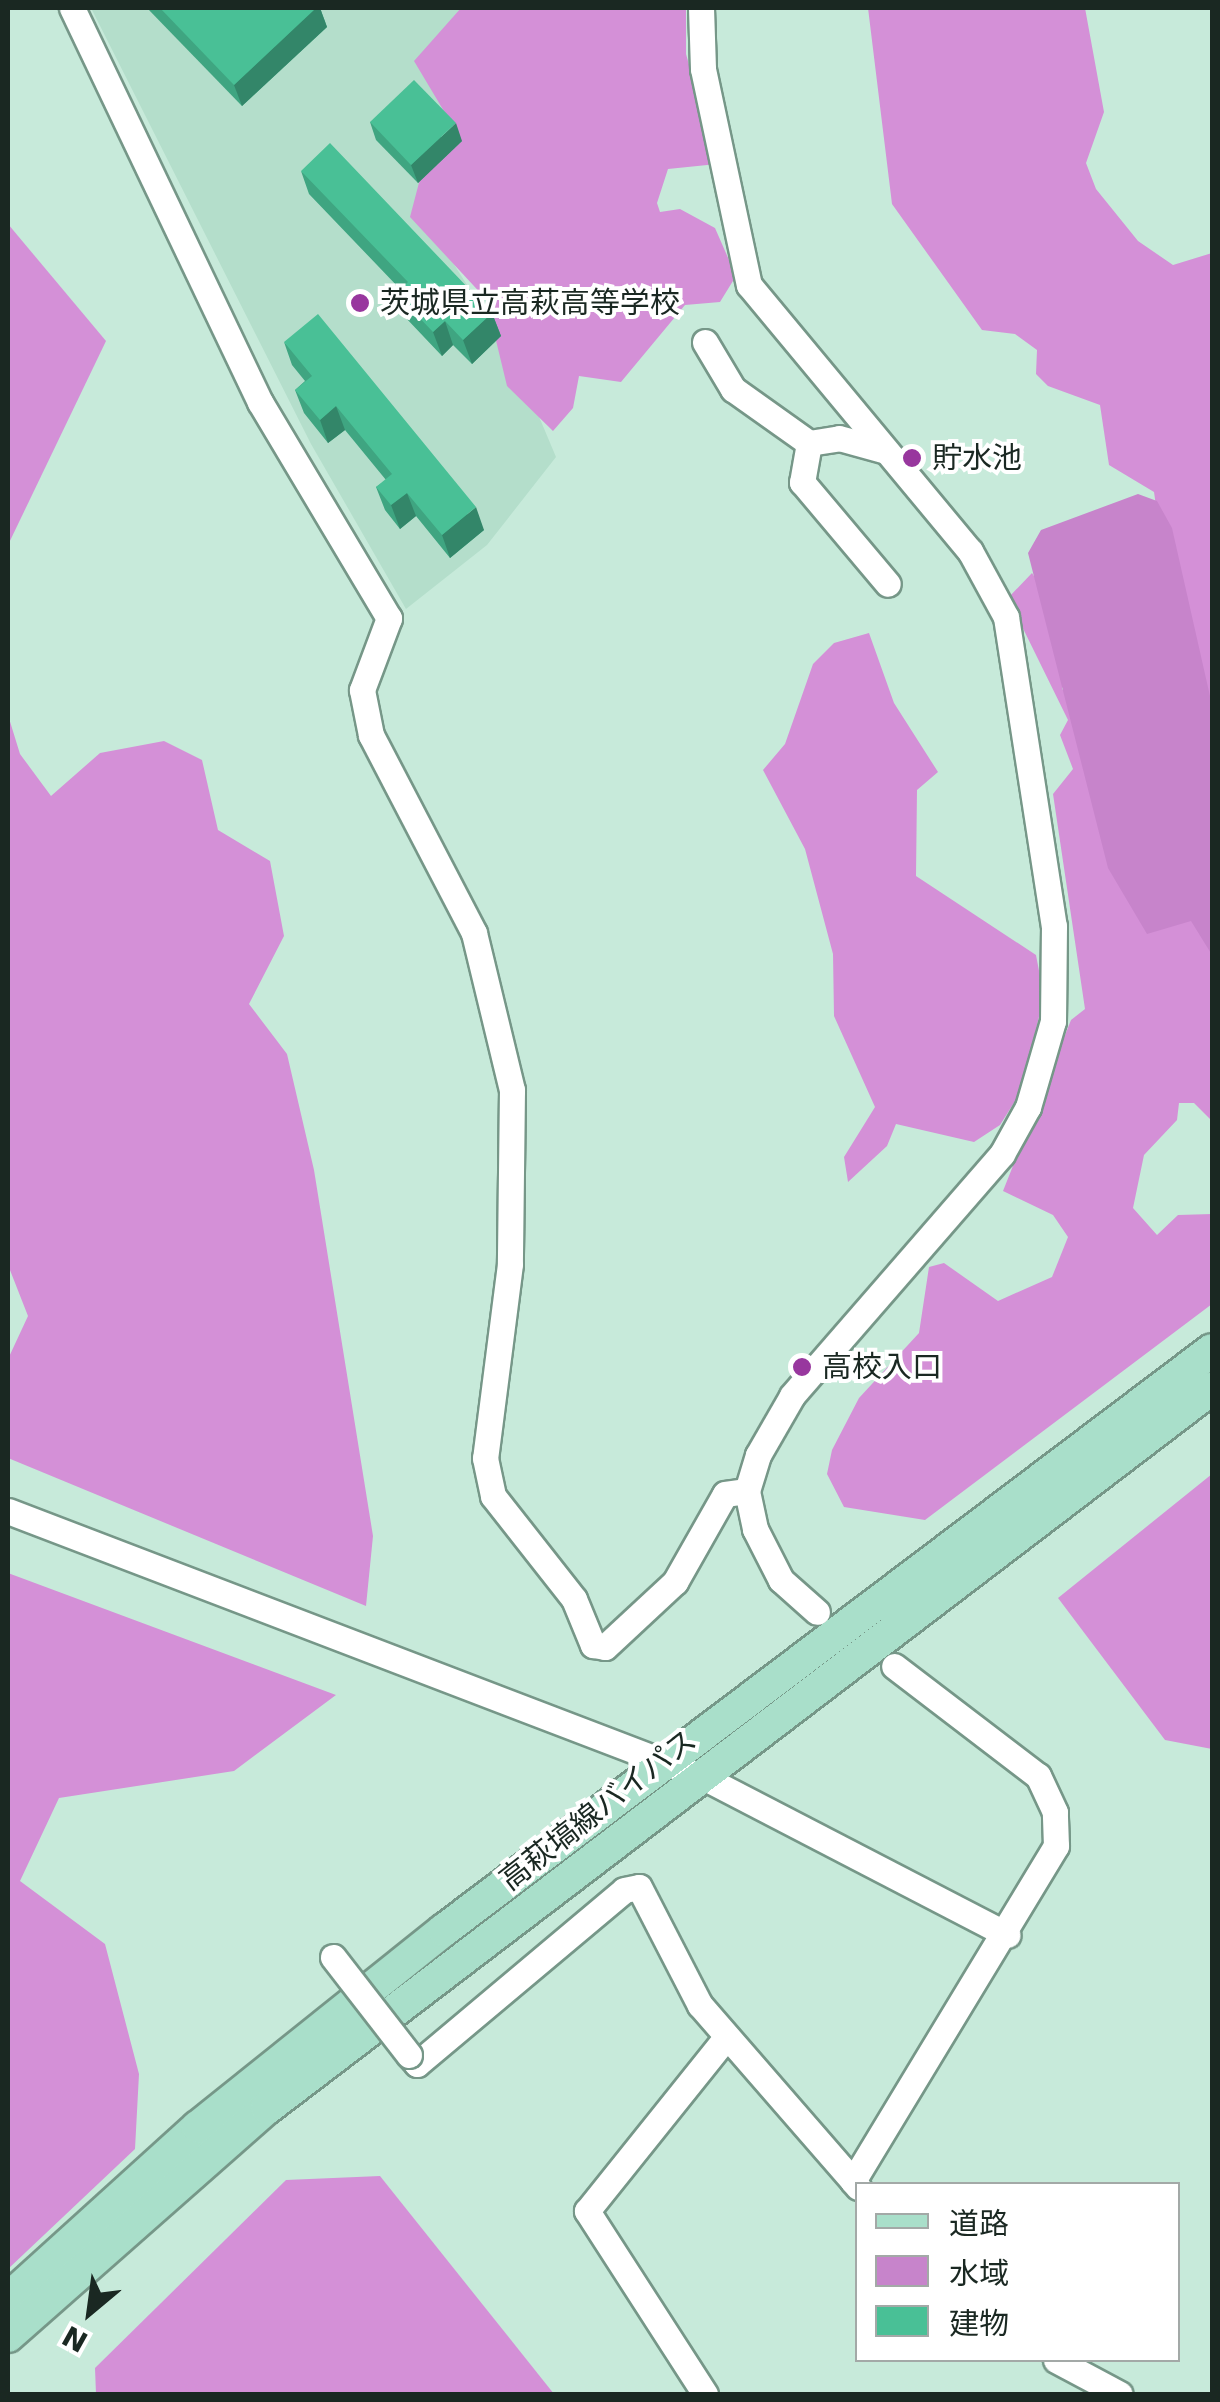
<!DOCTYPE html>
<meta charset="utf-8">
<style>
body{margin:0}
#map{position:relative;width:1220px;height:2402px;overflow:hidden;background:#c7eada;font-family:"DejaVu Sans","Noto Sans JP",sans-serif}
div>[style]{position:absolute}
[style*='--x']{left:calc(var(--x)*1px);top:calc(var(--y)*1px);width:calc(var(--w)*1px);rotate:calc(var(--a)*1deg)}
.built>*{inset:0;background:#b4decb}
.forest>*{inset:0;background:#d490d7}
.water>*{inset:0;background:#c784cb}
.roads{filter:drop-shadow(2px 0 #769788) drop-shadow(-2px 0 #769788) drop-shadow(0 2px #769788) drop-shadow(0 -2px #769788)}
.minor>*{height:25px;margin:-12.5px;padding:0 12.5px;transform-origin:12.5px;border-radius:12.5px;background:#fff}
.major>*{height:32px;margin:-16px;padding:0 16px;transform-origin:16px;border-radius:16px;background:#a9dfca}
.bridges{filter:drop-shadow(2px 0 #769788) drop-shadow(-2px 0 #769788) drop-shadow(0 2px #769788) drop-shadow(0 -2px #769788)}
.minor-bridge>*{height:25px;margin:-12.5px;padding:0 12.5px;transform-origin:12.5px;border-radius:12.5px;background:#fff}
.wall>*{inset:0;background:#3fa581}
.shaded-wall>*{inset:0;background:#338669}
.building>*{inset:0;background:#49c096}
.dots>*{width:28px;height:28px;translate:-50% -50%;box-sizing:border-box;border:5px solid #fff;border-radius:50%}
span{translate:-50% -50%;white-space:nowrap;text-align:center;line-height:1.15;-webkit-text-stroke:8px #fff;paint-order:stroke}
.poi-label{font-size:30px;color:#1a2822}
.left{translate:0 -50%;text-align:left}
.street-label{font-size:30px;color:#1a2822}
.frame{position:absolute;inset:0;border:10px solid #1a2822;pointer-events:none}
.legend{position:absolute;left:855px;top:2182px;width:325px;height:180px;box-sizing:border-box;background:#fff;border:2px solid #a3a9a7;margin:0;padding:12px 18px;list-style:none;font-size:30px;color:#1a2822}
.legend li{display:flex;align-items:center;gap:20px;height:50px}
.legend b{width:50px;border:2px solid #a3a9a7}
.north{position:absolute;left:40px;top:2262px;width:100px;height:100px;-webkit-text-stroke:8px #fff;paint-order:stroke;rotate:209deg;font-size:28px;font-weight:700;line-height:40px;text-align:center;color:#1a2822}
.north::after{content:'';display:block;margin:auto;width:35px;height:45px;background:#1a2822;clip-path:polygon(50% 0,100% 100%,50% 72%,0 100%)}
</style>
<div id="map">
<div class="built">
<div style="clip-path:polygon(91px 8px,463px 8px,434px 53px,464px 155px,448px 255px,516px 362px,556px 457px,487px 545px,406px 609px,311px 444px)"></div>
</div>
<div class="forest">
<div style="clip-path:polygon(461px 8px,686px 8px,686px 54px,717px 164px,668px 169px,657px 203px,660px 212px,680px 209px,715px 228px,736px 276px,720px 302px,685px 305px,621px 382px,579px 376px,573px 408px,553px 431px,507px 386px,486px 299px,410px 217px,421px 175px,457px 133px,414px 61px)"></div>
<div style="clip-path:polygon(868px 8px,1085px 8px,1104px 112px,1086px 163px,1096px 189px,1138px 241px,1173px 265px,1212px 253px,1212px 1121px,1194px 1103px,1179px 1103px,1177px 1120px,1144px 1155px,1133px 1208px,1157px 1235px,1178px 1215px,1212px 1214px,1212px 1304px,925px 1520px,844px 1507px,827px 1474px,832px 1450px,859px 1398px,919px 1333px,929px 1267px,944px 1263px,998px 1301px,1052px 1277px,1068px 1237px,1053px 1215px,1003px 1191px,1071px 1020px,1085px 1009px,1053px 794px,1073px 769px,1060px 735px,1068px 720px,1008px 598px,1032px 573px,1064px 623px,1062px 689px,1073px 699px,1156px 506px,1154px 492px,1109px 465px,1100px 405px,1048px 386px,1036px 374px,1037px 350px,1015px 334px,982px 330px,892px 204px)"></div>
<div style="clip-path:polygon(8px 224px,106px 341px,8px 545px)"></div>
<div style="clip-path:polygon(869px 633px,894px 703px,938px 772px,917px 790px,916px 876px,1036px 955px,1044px 997px,1020px 1093px,1000px 1125px,974px 1142px,896px 1124px,887px 1146px,848px 1182px,844px 1157px,875px 1107px,834px 1016px,833px 954px,805px 849px,763px 770px,785px 744px,813px 664px,834px 643px)"></div>
<div style="clip-path:polygon(8px 715px,20px 754px,51px 796px,100px 753px,164px 741px,202px 760px,218px 830px,270px 861px,284px 936px,249px 1004px,287px 1054px,314px 1170px,373px 1536px,366px 1606px,8px 1458px,8px 1359px,28px 1316px,8px 1265px)"></div>
<div style="clip-path:polygon(1212px 1474px,1212px 1473px,1212px 1749px,1165px 1740px,1058px 1598px)"></div>
<div style="clip-path:polygon(8px 1573px,336px 1695px,234px 1771px,59px 1798px,20px 1881px,105px 1944px,139px 2074px,135px 2149px,8px 2269px)"></div>
<div style="clip-path:polygon(380px 2176px,554px 2394px,96px 2394px,95px 2368px,286px 2180px)"></div>
</div>
<div class="water">
<div style="clip-path:polygon(1138px 494px,1157px 501px,1172px 528px,1212px 705px,1212px 955px,1191px 921px,1147px 934px,1108px 868px,1028px 553px,1041px 530px)"></div>
</div>
<div class="roads">
<div class="minor">
<div style="--x:72;--y:8;--w:437;--a:64.5"></div>
<div style="--x:260;--y:402;--w:252;--a:59.2"></div>
<div style="--x:389;--y:618;--w:77;--a:110.6"></div>
<div style="--x:362;--y:690;--w:46;--a:78.7"></div>
<div style="--x:371;--y:735;--w:223;--a:62.5"></div>
<div style="--x:474;--y:933;--w:162;--a:76.4"></div>
<div style="--x:512;--y:1090;--w:174;--a:90.7"></div>
<div style="--x:510;--y:1264;--w:196;--a:97.3"></div>
<div style="--x:485;--y:1458;--w:39;--a:78"></div>
<div style="--x:493;--y:1496;--w:131;--a:51.8"></div>
<div style="--x:574;--y:1599;--w:50;--a:67.6"></div>
<div style="--x:593;--y:1645;--w:12;--a:9"></div>
<div style="--x:605;--y:1647;--w:96;--a:-42.9"></div>
<div style="--x:675;--y:1582;--w:101;--a:-60.4"></div>
<div style="--x:725;--y:1494;--w:22;--a:-8"></div>
<div style="--x:701;--y:8;--w:61;--a:88.1"></div>
<div style="--x:703;--y:69;--w:221;--a:78"></div>
<div style="--x:749;--y:285;--w:346;--a:50.3"></div>
<div style="--x:970;--y:551;--w:75;--a:61.4"></div>
<div style="--x:1006;--y:617;--w:313;--a:81.2"></div>
<div style="--x:1054;--y:926;--w:95;--a:90.6"></div>
<div style="--x:1053;--y:1021;--w:90;--a:106.2"></div>
<div style="--x:1028;--y:1107;--w:54;--a:119"></div>
<div style="--x:1002;--y:1154;--w:320;--a:131"></div>
<div style="--x:792;--y:1396;--w:68;--a:120"></div>
<div style="--x:758;--y:1455;--w:38;--a:107"></div>
<div style="--x:747;--y:1491;--w:39;--a:78"></div>
<div style="--x:755;--y:1529;--w:57;--a:63"></div>
<div style="--x:781;--y:1580;--w:48;--a:41.6"></div>
<div style="--x:705;--y:342;--w:55;--a:59.2"></div>
<div style="--x:733;--y:389;--w:93;--a:35.4"></div>
<div style="--x:809;--y:443;--w:40;--a:100"></div>
<div style="--x:802;--y:482;--w:133;--a:49.9"></div>
<div style="--x:809;--y:443;--w:30;--a:-9"></div>
<div style="--x:839;--y:438;--w:46;--a:15.3"></div>
<div style="--x:8;--y:1511;--w:744;--a:20.94"></div>
<div style="--x:703;--y:1777;--w:343;--a:27.4"></div>
<div style="--x:409;--y:2055;--w:12;--a:48"></div>
<div style="--x:417;--y:2064;--w:270;--a:-40"></div>
<div style="--x:624;--y:1890;--w:15;--a:-11"></div>
<div style="--x:639;--y:1887;--w:133;--a:62.7"></div>
<div style="--x:700;--y:2005;--w:233;--a:49"></div>
<div style="--x:858;--y:2187;--w:8;--a:-130"></div>
<div style="--x:853;--y:2181;--w:392;--a:-58.8"></div>
<div style="--x:1056;--y:1846;--w:34;--a:-92"></div>
<div style="--x:1055;--y:1812;--w:40;--a:-115"></div>
<div style="--x:1038;--y:1776;--w:181;--a:-142.6"></div>
<div style="--x:1056;--y:2360;--w:72;--a:28"></div>
<div style="--x:705;--y:2394;--w:218;--a:-122.8"></div>
<div style="--x:587;--y:2211;--w:221;--a:-51.3"></div>
</div>
<div class="major">
<div style="--x:8;--y:2299;--w:256;--a:-42.2"></div>
<div style="--x:198;--y:2127;--w:315;--a:-38.7"></div>
<div style="--x:444;--y:1930;--w:962;--a:-37.06"></div>
<div style="--x:8;--y:2336;--w:345;--a:-41.4"></div>
<div style="--x:267;--y:2108;--w:1188;--a:-37.3"></div>
</div>
</div>
<div class="bridges">
<div class="minor-bridge">
<div style="--x:333;--y:1957;--w:124;--a:52.2"></div>
</div>
</div>
<div class="wall">
<div style="clip-path:polygon(147px 8px,320px 8px,327px 27px,242px 106px)"></div>
<div style="clip-path:polygon(370px 122px,462px 141px,418px 183px,376px 140px)"></div>
<div style="clip-path:polygon(301px 171px,492px 313px,501px 336px,472px 364px,453px 345px,442px 356px,405px 317px,396px 293px,400px 289px,309px 194px)"></div>
<div style="clip-path:polygon(284px 342px,484px 530px,450px 558px,416px 516px,400px 529px,385px 510px,376px 487px,386px 480px,345px 430px,328px 443px,304px 413px,295px 390px,305px 381px,292px 365px)"></div>
</div>
<div class="shaded-wall">
<div style="clip-path:polygon(316px 8px,320px 8px,327px 27px,242px 106px,234px 85px)"></div>
<div style="clip-path:polygon(456px 123px,462px 141px,418px 183px,411px 165px)"></div>
<div style="clip-path:polygon(492px 313px,501px 336px,472px 364px,463px 340px)"></div>
<div style="clip-path:polygon(445px 321px,453px 345px,442px 356px,433px 332px)"></div>
<div style="clip-path:polygon(336px 406px,345px 430px,328px 443px,320px 420px)"></div>
<div style="clip-path:polygon(407px 493px,416px 516px,400px 529px,391px 505px)"></div>
<div style="clip-path:polygon(476px 507px,484px 530px,450px 558px,442px 535px)"></div>
</div>
<div class="building">
<div style="clip-path:polygon(160px 8px,316px 8px,234px 85px)"></div>
<div style="clip-path:polygon(414px 80px,456px 123px,411px 165px,370px 122px)"></div>
<div style="clip-path:polygon(330px 143px,492px 313px,463px 340px,445px 321px,433px 332px,396px 293px,408px 282px,301px 171px)"></div>
<div style="clip-path:polygon(318px 314px,476px 507px,442px 535px,407px 493px,391px 505px,376px 487px,392px 474px,336px 406px,320px 420px,295px 390px,312px 376px,284px 342px)"></div>
</div>
<div class="dots">
<div style="left:360px;top:303px;background:#98379e"></div>
<div style="left:912px;top:458px;background:#98379e"></div>
<div style="left:802px;top:1367px;background:#98379e"></div>
</div>
<div class="poi-label">
<span class="left" style="left:380px;top:303px">茨城県立高萩高等学校</span>
<span class="left" style="left:932px;top:458px">貯水池</span>
<span class="left" style="left:822px;top:1367px">高校入口</span>
</div>
<div class="street-label">
<span style="left:598px;top:1810px;rotate:-38deg">高萩塙線バイパス</span>
</div>
<div class="frame"></div>
<ul class="legend">
<li><b style="height:12px;background:#a9dfca"></b>道路</li>
<li><b style="height:28px;background:#c784cb"></b>水域</li>
<li><b style="height:28px;background:#49c096"></b>建物</li>
</ul>
<div class="north">N</div>
</div>
